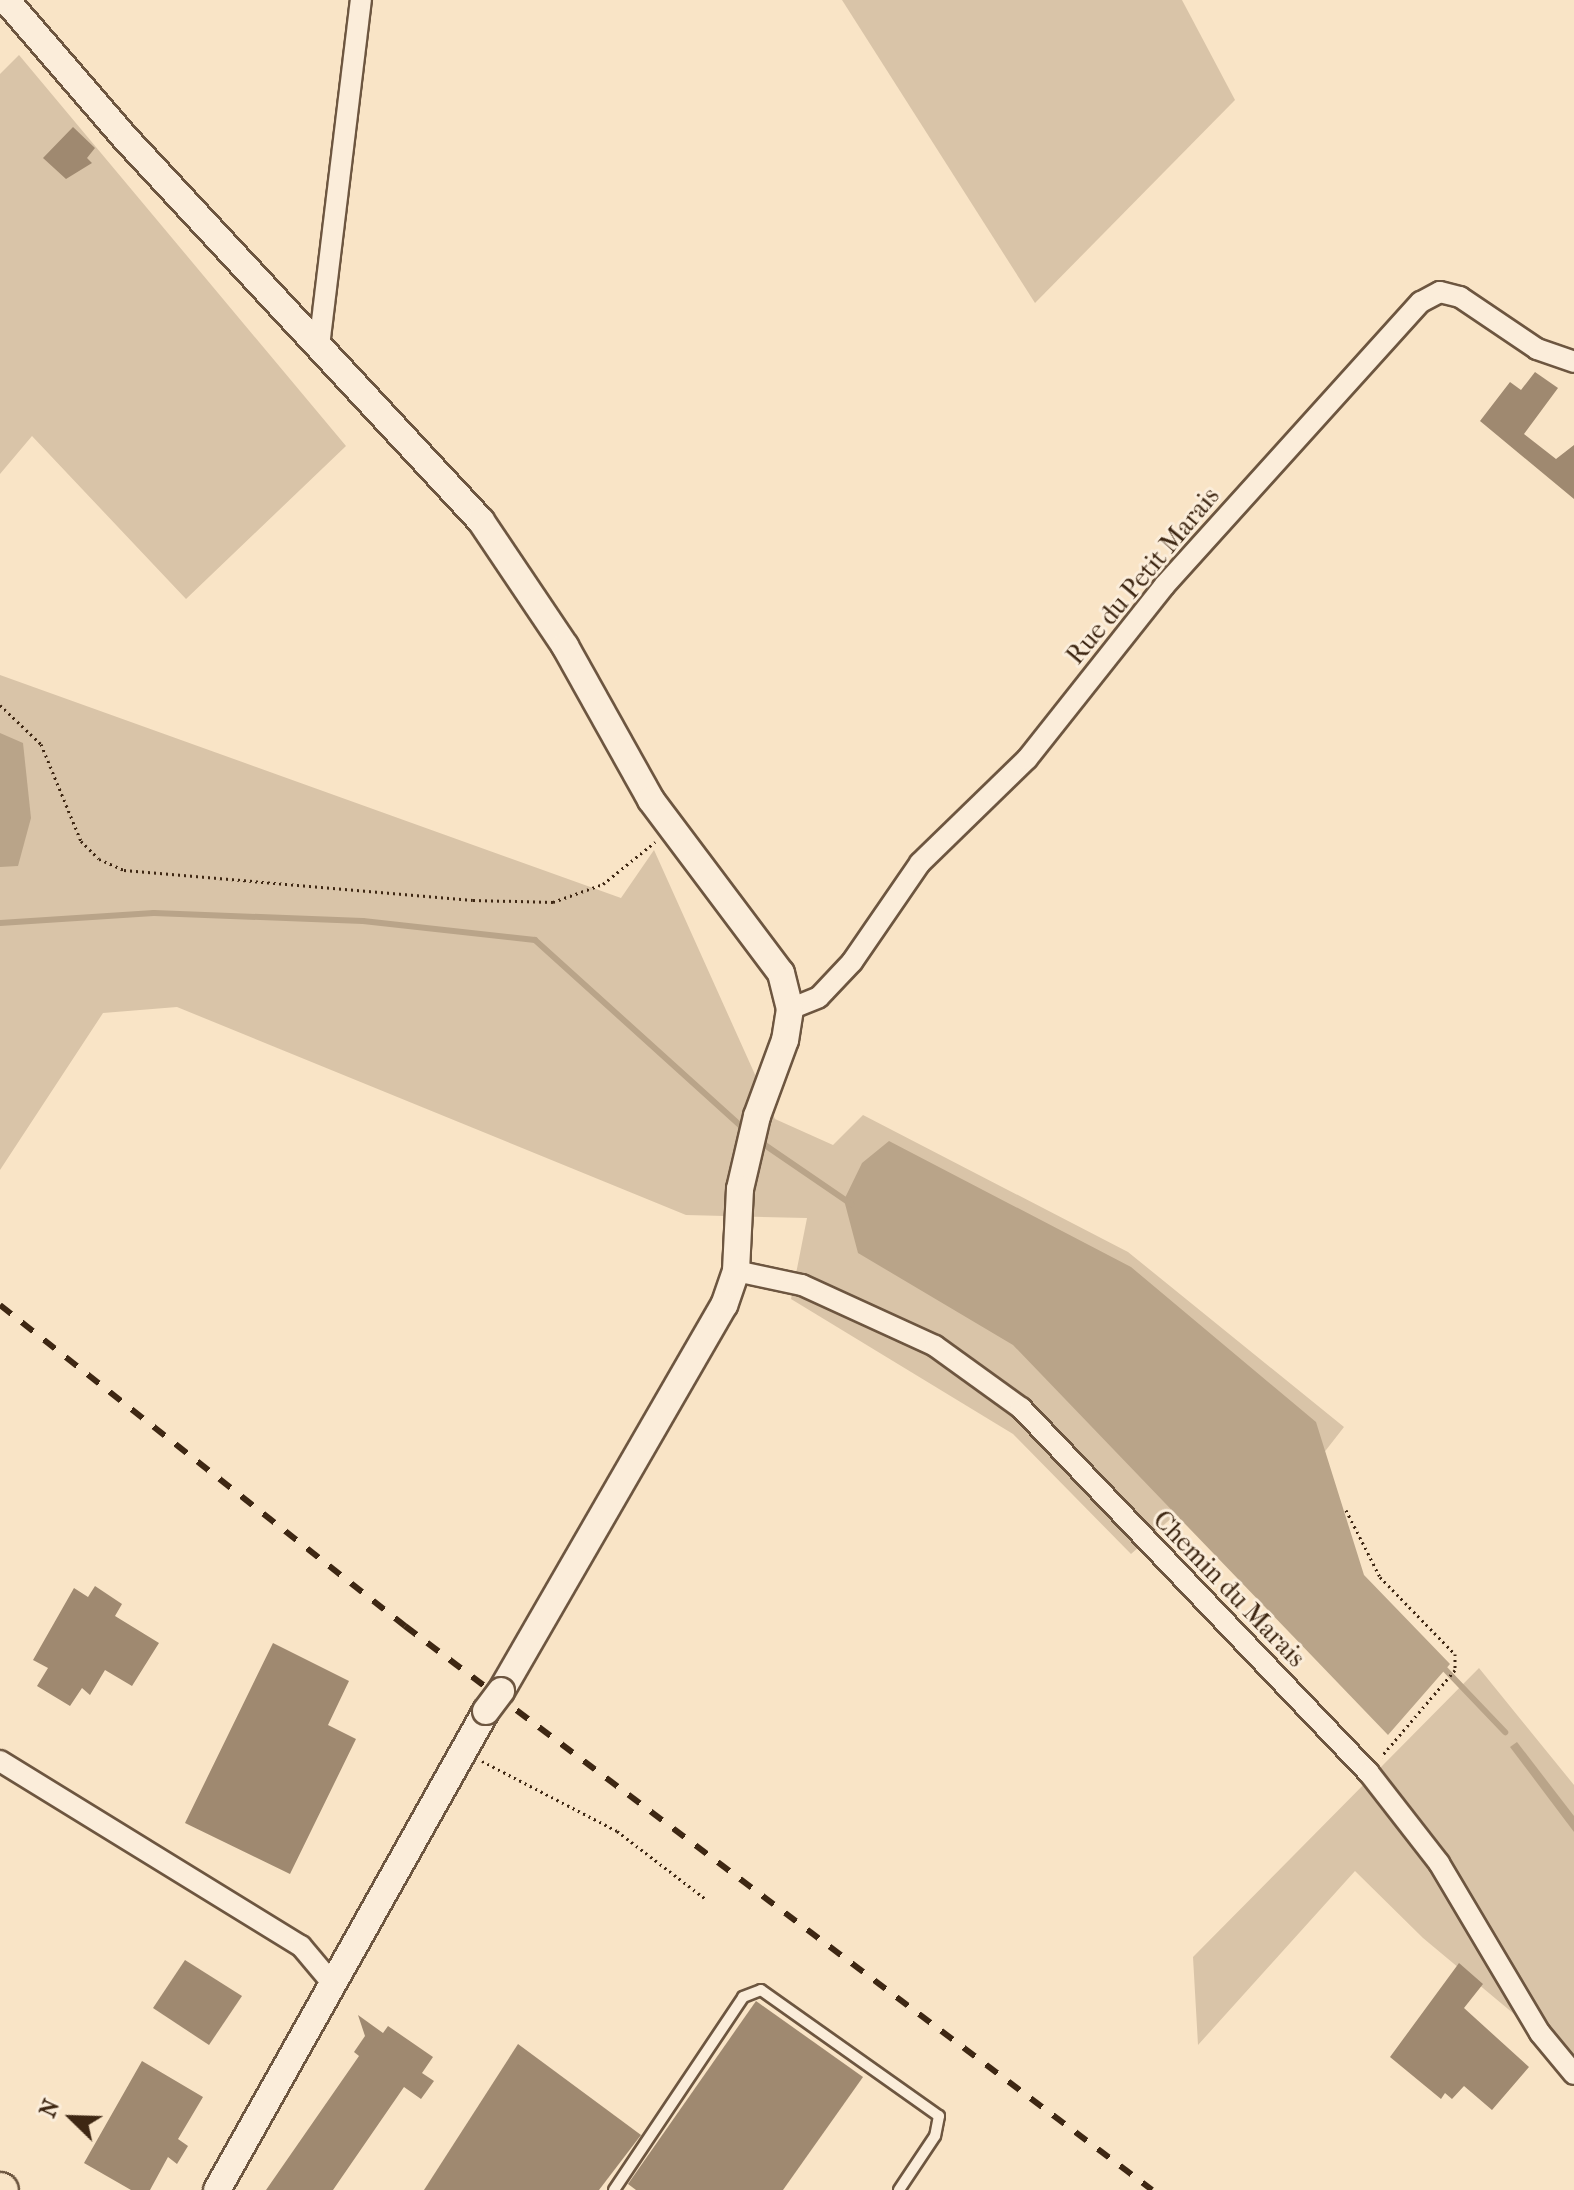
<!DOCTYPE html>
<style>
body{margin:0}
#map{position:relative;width:1574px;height:2190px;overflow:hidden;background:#f9e4c6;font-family:"IM FELL French Canon",serif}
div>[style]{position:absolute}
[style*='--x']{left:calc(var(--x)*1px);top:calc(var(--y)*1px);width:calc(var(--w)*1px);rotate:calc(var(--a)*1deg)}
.green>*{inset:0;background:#d9c4a8}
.water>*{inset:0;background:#b9a489}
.stream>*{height:6px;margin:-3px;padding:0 3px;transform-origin:3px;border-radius:3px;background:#b9a489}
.building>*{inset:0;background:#9f8970}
.path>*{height:3px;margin-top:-1.5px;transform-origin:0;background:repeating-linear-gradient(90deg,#3e2713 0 2px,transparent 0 6px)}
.roads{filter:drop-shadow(2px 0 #6d5640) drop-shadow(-2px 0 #6d5640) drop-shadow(0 2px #6d5640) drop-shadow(0 -2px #6d5640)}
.service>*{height:10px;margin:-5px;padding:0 5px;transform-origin:5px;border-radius:5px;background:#fbedda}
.minor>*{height:20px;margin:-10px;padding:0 10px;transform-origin:10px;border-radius:10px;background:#fbedda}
.tertiary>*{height:26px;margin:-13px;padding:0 13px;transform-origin:13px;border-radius:13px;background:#fbedda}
.primary>*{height:32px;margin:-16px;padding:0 16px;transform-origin:16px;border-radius:16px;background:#f9e4c6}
.rail>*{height:6px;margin-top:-3px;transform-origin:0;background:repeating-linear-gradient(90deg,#3e2713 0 14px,transparent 0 28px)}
.bridges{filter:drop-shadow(2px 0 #6d5640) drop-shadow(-2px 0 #6d5640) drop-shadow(0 2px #6d5640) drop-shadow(0 -2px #6d5640)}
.tertiary-bridge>*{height:26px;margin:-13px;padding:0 13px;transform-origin:13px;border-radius:13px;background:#fbedda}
span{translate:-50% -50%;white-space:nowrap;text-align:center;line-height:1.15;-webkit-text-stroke:6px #fbedda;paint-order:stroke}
.street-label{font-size:26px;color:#3e2713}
.north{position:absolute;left:32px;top:2078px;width:80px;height:80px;-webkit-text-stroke:6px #fbedda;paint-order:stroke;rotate:293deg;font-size:22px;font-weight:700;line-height:32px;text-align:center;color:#3e2713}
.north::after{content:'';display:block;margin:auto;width:28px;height:36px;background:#3e2713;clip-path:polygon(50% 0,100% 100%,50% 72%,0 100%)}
</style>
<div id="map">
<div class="green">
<div style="clip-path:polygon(842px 0,1182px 0,1235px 100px,1035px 303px)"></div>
<div style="clip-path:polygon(19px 55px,346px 446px,186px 599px,32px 436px,0 474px,0 74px)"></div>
<div style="clip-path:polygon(0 675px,621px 898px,654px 850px,775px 1119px,833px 1145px,863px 1115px,1128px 1252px,1344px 1427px,1269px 1523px,1210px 1484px,1131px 1554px,1013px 1434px,791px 1299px,807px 1218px,686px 1215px,177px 1007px,103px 1013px,0 1170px)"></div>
<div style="clip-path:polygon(1479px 1668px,1574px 1785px,1574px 2064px,1423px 1938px,1355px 1871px,1198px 2045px,1193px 1957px)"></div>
</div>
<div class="water">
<div style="clip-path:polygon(0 733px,23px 743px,31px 818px,18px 866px,0 867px)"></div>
<div style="clip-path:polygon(889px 1141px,1131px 1267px,1316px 1422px,1364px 1575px,1450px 1664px,1388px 1735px,1013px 1345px,858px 1253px,844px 1200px,862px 1163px)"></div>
<div style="clip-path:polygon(1517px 1742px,1574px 1816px,1574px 1832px,1510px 1747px)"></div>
</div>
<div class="stream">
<div style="--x:0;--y:923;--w:154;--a:-3.7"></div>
<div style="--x:154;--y:913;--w:209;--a:2.2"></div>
<div style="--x:363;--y:921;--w:173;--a:6.3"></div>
<div style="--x:535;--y:940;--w:283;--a:42.1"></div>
<div style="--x:762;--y:1143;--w:108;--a:34.4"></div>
<div style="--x:1441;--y:1665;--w:93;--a:46.3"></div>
</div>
<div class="building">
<div style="clip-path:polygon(73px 127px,95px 148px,87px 158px,92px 163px,66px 179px,43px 158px)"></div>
<div style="clip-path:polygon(1535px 372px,1558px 388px,1524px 434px,1556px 459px,1574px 445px,1574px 499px,1480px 421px,1510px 382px,1521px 390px)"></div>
<div style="clip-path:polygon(95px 1586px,122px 1604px,115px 1616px,159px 1643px,132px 1686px,105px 1670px,90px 1695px,82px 1688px,70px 1706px,37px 1686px,48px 1668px,33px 1660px,74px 1588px,88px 1597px)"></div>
<div style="clip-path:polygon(273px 1643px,349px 1681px,328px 1725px,356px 1739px,290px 1874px,185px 1823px)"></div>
<div style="clip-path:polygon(185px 1960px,242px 1996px,209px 2045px,153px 2008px)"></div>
<div style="clip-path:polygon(1459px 1963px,1483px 1984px,1464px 2008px,1529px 2067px,1492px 2110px,1464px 2086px,1452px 2099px,1445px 2093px,1441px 2099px,1390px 2057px)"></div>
<div style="clip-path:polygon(756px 2001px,863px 2077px,783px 2190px,636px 2190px,628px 2184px)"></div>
<div style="clip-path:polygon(358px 2015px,383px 2033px,388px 2026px,433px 2057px,422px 2073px,434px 2081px,421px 2099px,404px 2087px,333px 2190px,266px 2190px,359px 2056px,354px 2052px,365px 2036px)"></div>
<div style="clip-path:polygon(518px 2044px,641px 2135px,599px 2190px,424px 2190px)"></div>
<div style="clip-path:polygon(142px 2061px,203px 2097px,178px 2139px,188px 2146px,177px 2164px,168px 2157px,150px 2190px,131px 2190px,84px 2163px)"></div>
</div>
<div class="path">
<div style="--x:0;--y:705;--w:57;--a:43.6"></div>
<div style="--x:41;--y:744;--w:105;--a:67.6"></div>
<div style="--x:81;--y:841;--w:25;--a:45"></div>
<div style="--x:99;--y:859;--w:27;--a:24"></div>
<div style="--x:124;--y:870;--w:350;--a:4.9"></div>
<div style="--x:473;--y:900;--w:80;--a:1.4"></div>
<div style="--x:553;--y:902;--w:53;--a:-19.8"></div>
<div style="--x:603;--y:884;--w:67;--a:-38.9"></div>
<div style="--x:1346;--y:1510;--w:75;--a:63.1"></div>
<div style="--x:1380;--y:1577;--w:107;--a:45.8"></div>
<div style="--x:1455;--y:1654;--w:16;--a:90"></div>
<div style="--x:1455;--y:1670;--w:114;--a:130.4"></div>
<div style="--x:482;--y:1761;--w:152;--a:27.4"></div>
<div style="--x:617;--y:1831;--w:113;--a:37.5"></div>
</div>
<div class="roads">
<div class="service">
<div style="--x:614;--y:2190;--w:232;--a:-56.2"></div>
<div style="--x:743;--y:1997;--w:19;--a:-21"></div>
<div style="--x:761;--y:1990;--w:218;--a:35.3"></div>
<div style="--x:939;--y:2116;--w:20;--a:101"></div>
<div style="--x:935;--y:2136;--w:65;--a:123.7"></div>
</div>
<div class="minor">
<div style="--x:319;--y:346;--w:349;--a:-83.1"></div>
<div style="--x:790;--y:1009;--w:31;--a:-22"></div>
<div style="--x:819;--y:997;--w:48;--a:-46.7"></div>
<div style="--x:852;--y:962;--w:120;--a:-55.5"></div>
<div style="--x:920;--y:863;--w:149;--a:-44.2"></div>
<div style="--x:1027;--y:759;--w:221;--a:-51.6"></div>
<div style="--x:1164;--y:586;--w:383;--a:-47.9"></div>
<div style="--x:1421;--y:302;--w:21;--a:-28"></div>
<div style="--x:1440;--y:292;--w:21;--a:14"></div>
<div style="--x:1460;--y:297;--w:93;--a:34"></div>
<div style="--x:1537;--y:349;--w:39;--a:19"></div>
<div style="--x:736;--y:1271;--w:67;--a:12"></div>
<div style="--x:802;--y:1285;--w:146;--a:24.6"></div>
<div style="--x:935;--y:1346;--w:106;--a:35.8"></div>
<div style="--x:1021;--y:1408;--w:504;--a:46.37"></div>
<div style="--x:1369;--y:1773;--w:114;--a:52.1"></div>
<div style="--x:1439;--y:1863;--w:198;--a:59.3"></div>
<div style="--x:1540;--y:2033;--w:53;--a:50.3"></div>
<div style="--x:0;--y:1761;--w:353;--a:31.6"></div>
<div style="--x:301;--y:1946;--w:48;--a:50"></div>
</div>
<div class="tertiary">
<div style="--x:6;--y:0;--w:185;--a:49.2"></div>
<div style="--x:127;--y:140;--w:520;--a:47.1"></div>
<div style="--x:481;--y:521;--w:151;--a:56.1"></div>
<div style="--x:565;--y:646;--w:176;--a:60.8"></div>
<div style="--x:651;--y:800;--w:216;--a:53.1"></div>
<div style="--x:781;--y:973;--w:37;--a:76"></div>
<div style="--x:790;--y:1009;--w:31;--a:99"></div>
<div style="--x:785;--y:1040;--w:81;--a:110.2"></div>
<div style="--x:757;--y:1116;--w:75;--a:103.1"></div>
<div style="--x:740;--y:1189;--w:82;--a:92.8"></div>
<div style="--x:736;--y:1271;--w:36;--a:109"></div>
<div style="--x:724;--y:1305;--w:446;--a:120"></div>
<div style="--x:217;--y:2190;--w:549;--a:-60.68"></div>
</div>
<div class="primary">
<div style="--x:0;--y:2189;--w:2;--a:27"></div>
</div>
</div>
<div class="rail">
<div style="--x:0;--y:1305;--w:517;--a:38.4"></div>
<div style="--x:405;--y:1626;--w:936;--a:37.05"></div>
</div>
<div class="bridges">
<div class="tertiary-bridge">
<div style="--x:486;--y:1711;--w:25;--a:-53"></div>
</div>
</div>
<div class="street-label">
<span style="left:1143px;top:576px;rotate:-50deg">Rue du Petit Marais</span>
<span style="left:1229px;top:1589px;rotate:46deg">Chemin du Marais</span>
</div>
<div class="north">N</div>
</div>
